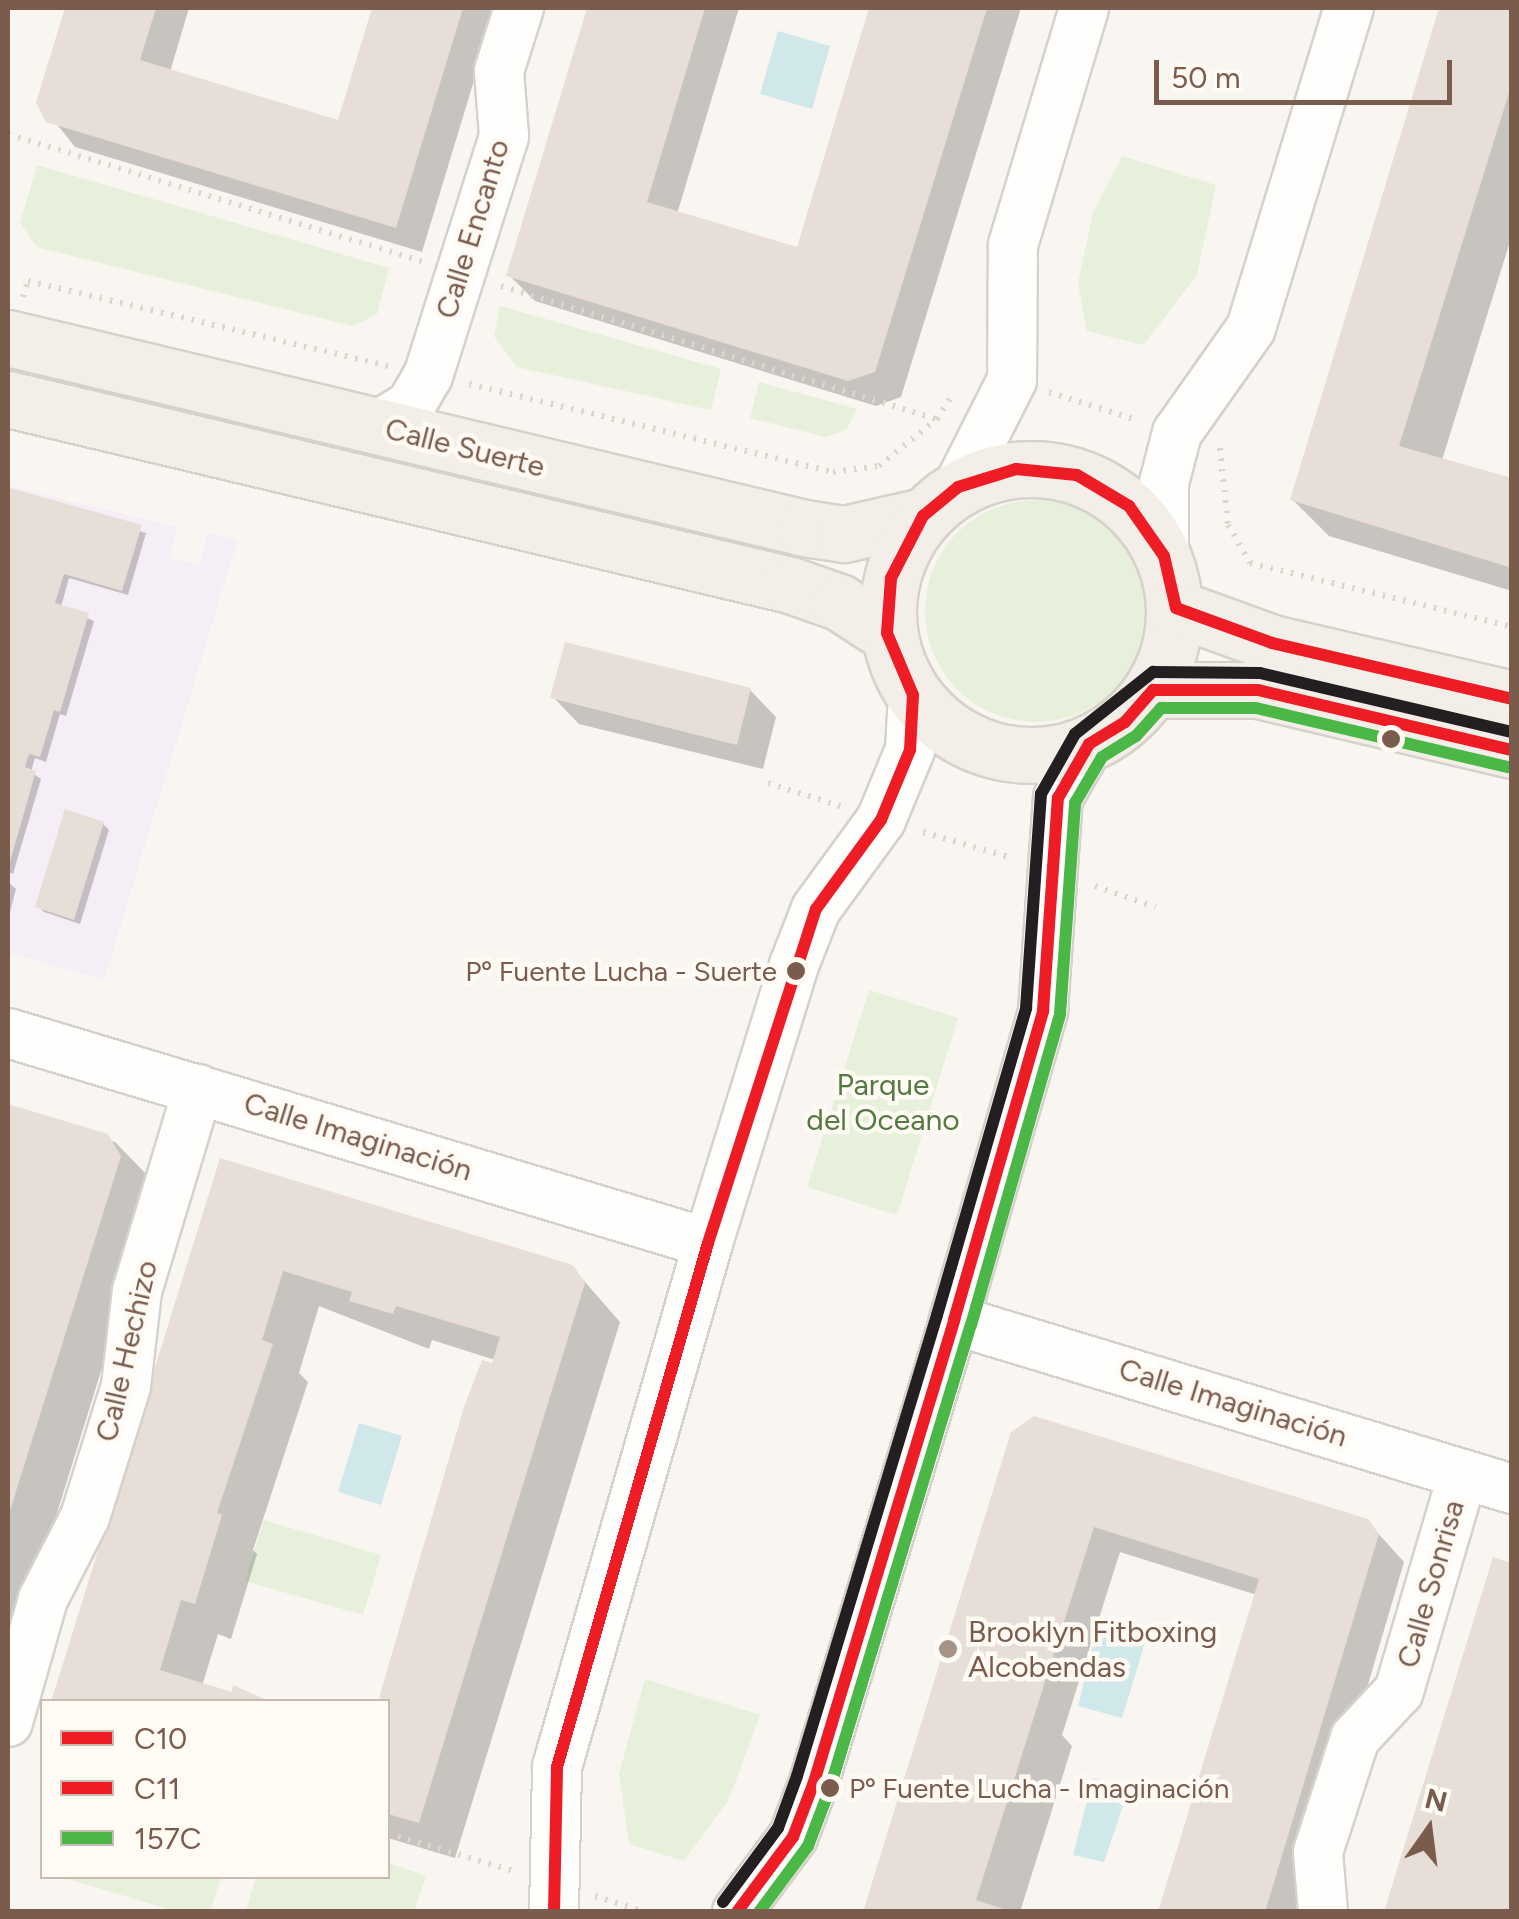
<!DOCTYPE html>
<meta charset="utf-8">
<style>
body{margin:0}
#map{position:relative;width:1519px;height:1919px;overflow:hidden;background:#f9f5f0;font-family:Figtree,sans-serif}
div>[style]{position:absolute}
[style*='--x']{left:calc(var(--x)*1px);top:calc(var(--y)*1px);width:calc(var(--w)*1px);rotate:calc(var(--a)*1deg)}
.education>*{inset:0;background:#f6eef6}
.green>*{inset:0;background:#e7f0db}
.round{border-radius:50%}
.water>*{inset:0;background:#d0e8ea}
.shadow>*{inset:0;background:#0003}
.building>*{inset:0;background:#e6ded7}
.path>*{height:6px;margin-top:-3px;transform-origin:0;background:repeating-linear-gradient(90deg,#dcd5d0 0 2.5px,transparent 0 10.5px)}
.roads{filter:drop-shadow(2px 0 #d7d1cb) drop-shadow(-2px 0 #d7d1cb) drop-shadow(0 2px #d7d1cb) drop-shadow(0 -2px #d7d1cb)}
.minor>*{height:48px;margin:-24px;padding:0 24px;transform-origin:24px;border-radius:24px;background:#fefefd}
.major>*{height:55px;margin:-27.5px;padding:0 27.5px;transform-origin:27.5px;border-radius:27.5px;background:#f3eee8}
.major>.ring{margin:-27.5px;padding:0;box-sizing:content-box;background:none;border:55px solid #f3eee8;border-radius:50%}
.bus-1>*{height:12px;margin:-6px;padding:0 6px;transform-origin:6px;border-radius:6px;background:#ee1c25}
.bus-2>*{height:12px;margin:-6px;padding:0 6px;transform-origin:6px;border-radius:6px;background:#ee1c25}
.bus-3>*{height:12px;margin:-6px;padding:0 6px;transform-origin:6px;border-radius:6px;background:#4ab747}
.bus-4>*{height:12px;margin:-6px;padding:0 6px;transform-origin:6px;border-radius:6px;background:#231f20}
.dots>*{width:28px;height:28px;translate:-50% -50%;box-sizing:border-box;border:5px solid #fffaf3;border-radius:50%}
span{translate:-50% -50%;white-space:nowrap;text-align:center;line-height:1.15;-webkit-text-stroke:9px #fffaf3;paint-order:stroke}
.bus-label{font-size:28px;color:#7a5c4d}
.right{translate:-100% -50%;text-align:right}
.left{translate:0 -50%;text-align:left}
.street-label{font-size:30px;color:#7a5c4d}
.park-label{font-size:30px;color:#537a41}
.poi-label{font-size:30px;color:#7a5c4d}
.frame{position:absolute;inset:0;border:10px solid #7a5c4d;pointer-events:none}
.legend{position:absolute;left:40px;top:1699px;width:350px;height:180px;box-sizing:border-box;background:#fffaf3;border:2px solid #cabbb1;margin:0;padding:12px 18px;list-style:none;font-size:30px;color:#7a5c4d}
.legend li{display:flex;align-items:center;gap:20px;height:50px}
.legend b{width:50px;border:2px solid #cabbb1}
.north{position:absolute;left:1379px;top:1779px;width:100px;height:100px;-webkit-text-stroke:8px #fffaf3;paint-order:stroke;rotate:14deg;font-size:28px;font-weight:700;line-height:40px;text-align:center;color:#7a5c4d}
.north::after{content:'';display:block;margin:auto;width:35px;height:45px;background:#7a5c4d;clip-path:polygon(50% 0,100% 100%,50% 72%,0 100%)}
.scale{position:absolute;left:1154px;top:60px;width:298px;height:45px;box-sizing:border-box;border:5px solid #7a5c4d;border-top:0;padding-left:12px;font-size:30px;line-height:35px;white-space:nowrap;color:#7a5c4d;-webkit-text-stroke:8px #fffaf3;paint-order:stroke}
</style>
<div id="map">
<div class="education">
<div style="clip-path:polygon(8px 486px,177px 527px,170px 558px,199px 565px,207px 533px,238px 539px,104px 980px,8px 952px)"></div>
</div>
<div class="green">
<div style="clip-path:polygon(1122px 156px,1216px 185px,1197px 275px,1143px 345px,1087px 331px,1078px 283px,1093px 213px)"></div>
<div style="clip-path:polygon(37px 165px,389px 268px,377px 314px,353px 326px,37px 247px,20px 223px)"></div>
<div style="clip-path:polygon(500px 306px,721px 369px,711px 410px,517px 367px,494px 336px)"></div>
<div style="clip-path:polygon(759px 382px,857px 409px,846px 430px,826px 437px,750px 418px)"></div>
<div class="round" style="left:925px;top:500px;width:222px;height:222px"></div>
<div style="clip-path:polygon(869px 990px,958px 1018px,897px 1215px,807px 1187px)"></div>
<div style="clip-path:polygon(264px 1520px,381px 1555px,363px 1615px,245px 1581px)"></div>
<div style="clip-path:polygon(645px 1679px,760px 1715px,729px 1799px,684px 1861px,629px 1844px,619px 1774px)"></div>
<div style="clip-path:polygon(388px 1863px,426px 1876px,414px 1911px,246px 1911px,256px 1877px,388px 1876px)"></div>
<div style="clip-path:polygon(62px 1877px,221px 1877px,210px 1912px,174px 1911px)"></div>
</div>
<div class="water">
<div style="clip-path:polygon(778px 31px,830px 46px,812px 109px,760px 94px)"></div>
<div style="clip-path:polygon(359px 1423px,402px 1436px,381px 1505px,338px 1492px)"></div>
<div style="clip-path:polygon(1099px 1621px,1147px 1636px,1122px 1718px,1078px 1706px)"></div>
<div style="clip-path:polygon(1093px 1778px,1129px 1788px,1104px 1862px,1073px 1855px)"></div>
</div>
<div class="shadow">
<div style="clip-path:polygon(67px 8px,189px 8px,170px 72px,340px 123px,375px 8px,496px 8px,422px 252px,75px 147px,39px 102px)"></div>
<div style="clip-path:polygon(590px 8px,739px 8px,677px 214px,799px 250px,872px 8px,1021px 8px,901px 397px,876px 406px,535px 301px,509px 275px)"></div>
<div style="clip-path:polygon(1442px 8px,1512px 8px,1512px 235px,1442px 460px,1512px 480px,1512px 591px,1329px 536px,1293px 500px)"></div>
<div style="clip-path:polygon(12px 491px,146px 533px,128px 595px,69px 578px,61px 607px,94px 621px,66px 716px,60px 714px,46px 762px,35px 758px,31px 772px,41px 779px,13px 874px,8px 872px)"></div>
<div style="clip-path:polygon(750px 690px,776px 717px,763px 769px,579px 724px,553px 697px)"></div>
<div style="clip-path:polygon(103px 824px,109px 830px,80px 924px,44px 912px,38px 906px)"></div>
<div style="clip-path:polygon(8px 882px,16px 889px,8px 920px)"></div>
<div style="clip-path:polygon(8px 1109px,115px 1142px,152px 1180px,156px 1194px,8px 1671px)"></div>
<div style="clip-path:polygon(221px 1161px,572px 1267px,620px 1322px,455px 1858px,388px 1838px,389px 1705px,381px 1697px,466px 1408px,495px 1360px,432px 1340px,429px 1349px,319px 1306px,299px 1373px,308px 1382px,253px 1550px,257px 1554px,231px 1639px,218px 1634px,202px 1686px,273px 1702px,53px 1702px)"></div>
<div style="clip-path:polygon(1013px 1433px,1367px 1521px,1404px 1562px,1329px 1817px,1312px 1912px,1161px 1912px,1257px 1595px,1120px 1552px,1062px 1735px,1072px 1746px,1020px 1912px,866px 1912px)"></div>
</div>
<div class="building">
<div style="clip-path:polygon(65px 8px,156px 8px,140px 60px,338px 120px,372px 8px,463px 8px,396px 228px,46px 122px,36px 102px)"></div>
<div style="clip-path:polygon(587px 8px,705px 8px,647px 202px,797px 247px,869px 8px,987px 8px,875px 372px,848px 381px,506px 276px)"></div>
<div style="clip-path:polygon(1439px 8px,1512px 8px,1512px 83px,1399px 446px,1512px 478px,1512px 568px,1290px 500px)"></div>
<div style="clip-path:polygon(10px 488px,142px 525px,122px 591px,64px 574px,55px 603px,89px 613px,60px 712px,54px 710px,40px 757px,29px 754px,25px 767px,36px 771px,9px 865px)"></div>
<div style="clip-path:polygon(565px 642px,751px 688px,737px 745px,550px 698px)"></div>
<div style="clip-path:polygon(65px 809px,104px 822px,74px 920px,35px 907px)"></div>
<div style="clip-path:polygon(8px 1104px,108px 1134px,121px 1156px,8px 1517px)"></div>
<div style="clip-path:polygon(220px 1158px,573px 1265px,585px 1283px,419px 1823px,388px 1814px,388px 1701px,379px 1698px,464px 1407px,482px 1360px,492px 1363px,500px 1337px,396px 1306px,393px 1314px,349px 1301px,352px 1292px,283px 1271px,262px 1340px,273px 1344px,217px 1513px,222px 1515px,195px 1604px,181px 1600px,160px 1670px,232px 1692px,233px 1685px,271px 1702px,51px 1702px)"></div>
<div style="clip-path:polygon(1034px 1416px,1368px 1519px,1379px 1534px,1265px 1912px,1158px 1912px,1259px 1579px,1094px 1527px,976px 1900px,1013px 1912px,863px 1912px,1011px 1432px)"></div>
<div style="clip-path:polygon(1493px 1557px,1512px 1563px,1512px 1912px,1384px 1912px)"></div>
</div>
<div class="path">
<div style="--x:8;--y:134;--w:433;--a:17.1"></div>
<div style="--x:501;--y:286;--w:456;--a:17"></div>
<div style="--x:23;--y:297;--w:17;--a:-73"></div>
<div style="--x:28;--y:281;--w:370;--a:13.3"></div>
<div style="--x:469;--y:384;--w:374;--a:13.6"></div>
<div style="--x:833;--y:472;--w:46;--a:-7.4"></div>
<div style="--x:879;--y:466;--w:75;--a:-39"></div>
<div style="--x:937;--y:419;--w:26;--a:-58"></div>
<div style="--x:1049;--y:392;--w:92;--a:17.7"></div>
<div style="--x:1220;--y:448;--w:77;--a:84.1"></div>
<div style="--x:1228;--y:525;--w:44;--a:59.9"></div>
<div style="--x:1250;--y:563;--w:270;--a:13.7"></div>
<div style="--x:768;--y:783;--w:76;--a:17.7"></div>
<div style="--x:923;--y:832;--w:93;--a:16.3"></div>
<div style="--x:1095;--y:886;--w:64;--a:19.3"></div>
<div style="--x:388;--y:1833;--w:134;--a:16.9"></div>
<div style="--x:595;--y:1896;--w:53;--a:17.4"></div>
</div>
<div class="roads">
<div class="minor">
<div style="--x:375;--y:427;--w:42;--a:-31.4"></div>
<div style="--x:411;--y:405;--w:34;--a:-60"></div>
<div style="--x:428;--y:376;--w:252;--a:-72.4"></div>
<div style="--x:504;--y:136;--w:65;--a:-94.4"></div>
<div style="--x:499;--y:71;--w:66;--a:-72.4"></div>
<div style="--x:958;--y:487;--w:120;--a:-63.2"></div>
<div style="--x:1012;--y:380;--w:135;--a:-89.6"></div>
<div style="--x:1013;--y:245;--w:247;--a:-73.3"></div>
<div style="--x:1164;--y:556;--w:73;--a:-90"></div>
<div style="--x:1164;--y:483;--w:52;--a:-75.4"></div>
<div style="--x:1177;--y:433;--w:128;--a:-54.8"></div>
<div style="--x:1251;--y:328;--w:335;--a:-73"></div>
<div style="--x:8;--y:1033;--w:731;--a:16.7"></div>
<div style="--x:954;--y:1320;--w:583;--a:16.85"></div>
<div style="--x:8;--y:1722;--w:128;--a:-74.1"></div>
<div style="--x:43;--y:1599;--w:92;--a:-62.9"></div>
<div style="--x:85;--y:1517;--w:137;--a:-72.6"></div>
<div style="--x:126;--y:1386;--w:96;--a:-83.4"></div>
<div style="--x:137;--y:1291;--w:211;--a:-73.2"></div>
<div style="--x:554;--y:1912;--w:145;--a:-88.8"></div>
<div style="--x:557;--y:1767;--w:545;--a:-73.92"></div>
<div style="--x:708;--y:1243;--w:291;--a:-72.8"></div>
<div style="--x:794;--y:965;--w:60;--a:-68.6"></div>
<div style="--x:816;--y:909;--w:110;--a:-53.9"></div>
<div style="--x:881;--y:820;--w:76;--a:-67.5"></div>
<div style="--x:910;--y:750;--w:55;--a:-86.9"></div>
<div style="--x:737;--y:1912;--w:94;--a:-53.3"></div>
<div style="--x:793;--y:1837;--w:59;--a:-69.1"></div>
<div style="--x:814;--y:1782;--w:483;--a:-73.1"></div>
<div style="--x:954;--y:1320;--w:322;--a:-73.9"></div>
<div style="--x:1043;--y:1011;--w:214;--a:-86"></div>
<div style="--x:1058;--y:798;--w:62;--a:-60.1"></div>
<div style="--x:1323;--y:1912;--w:60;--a:-94.8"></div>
<div style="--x:1318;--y:1852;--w:120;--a:-72"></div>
<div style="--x:1355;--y:1738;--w:64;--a:-46.9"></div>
<div style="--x:1399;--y:1691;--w:226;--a:-73.6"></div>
</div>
<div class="major">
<div style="--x:8;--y:338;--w:818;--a:13.42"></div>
<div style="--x:804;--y:528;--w:40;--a:8.5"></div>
<div style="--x:844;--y:534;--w:81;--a:-12.8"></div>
<div style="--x:8;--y:399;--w:804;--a:13.38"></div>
<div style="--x:790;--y:585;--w:52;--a:19.1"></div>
<div style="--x:839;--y:602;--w:57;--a:32.9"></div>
<div class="ring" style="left:888px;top:469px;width:231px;height:231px"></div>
<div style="--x:1176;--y:608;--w:102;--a:20"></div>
<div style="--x:1272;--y:643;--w:246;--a:13.1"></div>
<div style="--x:1153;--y:690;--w:105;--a:0"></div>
<div style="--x:1258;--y:690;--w:261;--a:13.3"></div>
</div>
</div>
<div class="bus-1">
<div style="--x:554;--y:1912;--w:145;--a:-88.8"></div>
<div style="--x:557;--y:1767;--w:545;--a:-73.92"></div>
<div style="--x:708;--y:1243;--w:351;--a:-72.1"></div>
<div style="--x:816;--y:909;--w:110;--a:-53.9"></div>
<div style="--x:881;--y:820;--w:76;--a:-67.5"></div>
<div style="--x:910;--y:750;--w:55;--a:-86.9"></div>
<div style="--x:913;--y:695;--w:67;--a:-112.8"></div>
<div style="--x:887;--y:633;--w:55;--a:-85.8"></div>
<div style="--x:891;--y:578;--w:70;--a:-62.7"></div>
<div style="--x:923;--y:516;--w:45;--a:-39.6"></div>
<div style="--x:958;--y:487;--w:61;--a:-17.2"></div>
<div style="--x:1016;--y:469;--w:61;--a:5.6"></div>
<div style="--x:1077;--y:475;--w:61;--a:30.8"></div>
<div style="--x:1129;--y:506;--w:61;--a:55"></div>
<div style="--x:1164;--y:556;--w:53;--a:77"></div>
<div style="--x:1176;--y:608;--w:102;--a:20"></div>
<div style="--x:1272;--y:643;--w:246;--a:13.1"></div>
</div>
<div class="bus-2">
<div style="--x:737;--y:1912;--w:94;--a:-53.3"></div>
<div style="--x:793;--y:1837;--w:59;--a:-69.1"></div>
<div style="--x:814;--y:1782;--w:483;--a:-73.1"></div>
<div style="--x:954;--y:1320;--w:322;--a:-73.9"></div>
<div style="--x:1043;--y:1011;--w:214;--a:-86"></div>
<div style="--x:1058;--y:798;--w:62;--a:-60.1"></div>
<div style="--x:1089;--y:744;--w:42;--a:-31.4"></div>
<div style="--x:1125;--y:722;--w:43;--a:-48.8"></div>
<div style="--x:1153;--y:690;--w:105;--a:0"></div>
<div style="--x:1258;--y:690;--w:261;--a:13.3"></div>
</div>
<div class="bus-3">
<div style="--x:759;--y:1912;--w:82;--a:-53.4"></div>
<div style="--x:808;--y:1846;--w:62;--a:-69.2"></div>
<div style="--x:830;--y:1788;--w:484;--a:-73.1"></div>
<div style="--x:971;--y:1325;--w:323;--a:-74"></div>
<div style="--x:1060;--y:1014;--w:212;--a:-85.9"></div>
<div style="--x:1075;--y:803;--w:53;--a:-59.6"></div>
<div style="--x:1102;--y:757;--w:40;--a:-32"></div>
<div style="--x:1136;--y:736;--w:38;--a:-48"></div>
<div style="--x:1161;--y:708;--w:95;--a:0"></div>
<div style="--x:1256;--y:708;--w:259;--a:13.2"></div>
</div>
<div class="bus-4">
<div style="--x:723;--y:1902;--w:92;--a:-53.4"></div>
<div style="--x:778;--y:1828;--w:55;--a:-69.9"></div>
<div style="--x:797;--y:1776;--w:482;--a:-73.1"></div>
<div style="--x:937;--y:1315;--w:320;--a:-73.8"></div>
<div style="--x:1026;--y:1008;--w:215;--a:-86"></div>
<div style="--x:1041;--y:794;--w:69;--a:-60.5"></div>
<div style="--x:1075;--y:734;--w:100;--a:-38.5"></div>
<div style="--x:1153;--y:672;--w:107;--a:0.5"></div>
<div style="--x:1260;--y:673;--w:259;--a:13.2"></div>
</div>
<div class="dots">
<div style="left:1391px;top:739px;background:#7a5c4d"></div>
<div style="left:796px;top:971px;background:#7a5c4d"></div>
<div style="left:948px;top:1649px;background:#a69286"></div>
<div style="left:830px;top:1788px;background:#7a5c4d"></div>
</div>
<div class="bus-label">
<span class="right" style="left:777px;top:971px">Pº Fuente Lucha - Suerte</span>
<span class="left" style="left:849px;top:1788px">Pº Fuente Lucha - Imaginación</span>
</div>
<div class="street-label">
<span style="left:473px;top:229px;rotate:-73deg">Calle Encanto</span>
<span style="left:465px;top:448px;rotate:14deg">Calle Suerte</span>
<span style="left:358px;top:1137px;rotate:17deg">Calle Imaginación</span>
<span style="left:127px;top:1351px;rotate:-77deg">Calle Hechizo</span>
<span style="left:1233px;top:1403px;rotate:17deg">Calle Imaginación</span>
<span style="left:1431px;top:1584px;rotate:-74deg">Calle Sonrisa</span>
</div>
<div class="park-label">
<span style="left:883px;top:1102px">Parque<br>del Oceano</span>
</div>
<div class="poi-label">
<span class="left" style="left:968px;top:1649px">Brooklyn Fitboxing<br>Alcobendas</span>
</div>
<div class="frame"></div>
<ul class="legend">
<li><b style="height:12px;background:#ee1c25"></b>C10</li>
<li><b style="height:12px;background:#ee1c25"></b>C11</li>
<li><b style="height:12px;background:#4ab747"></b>157C</li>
</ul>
<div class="north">N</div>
<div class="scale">50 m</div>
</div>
